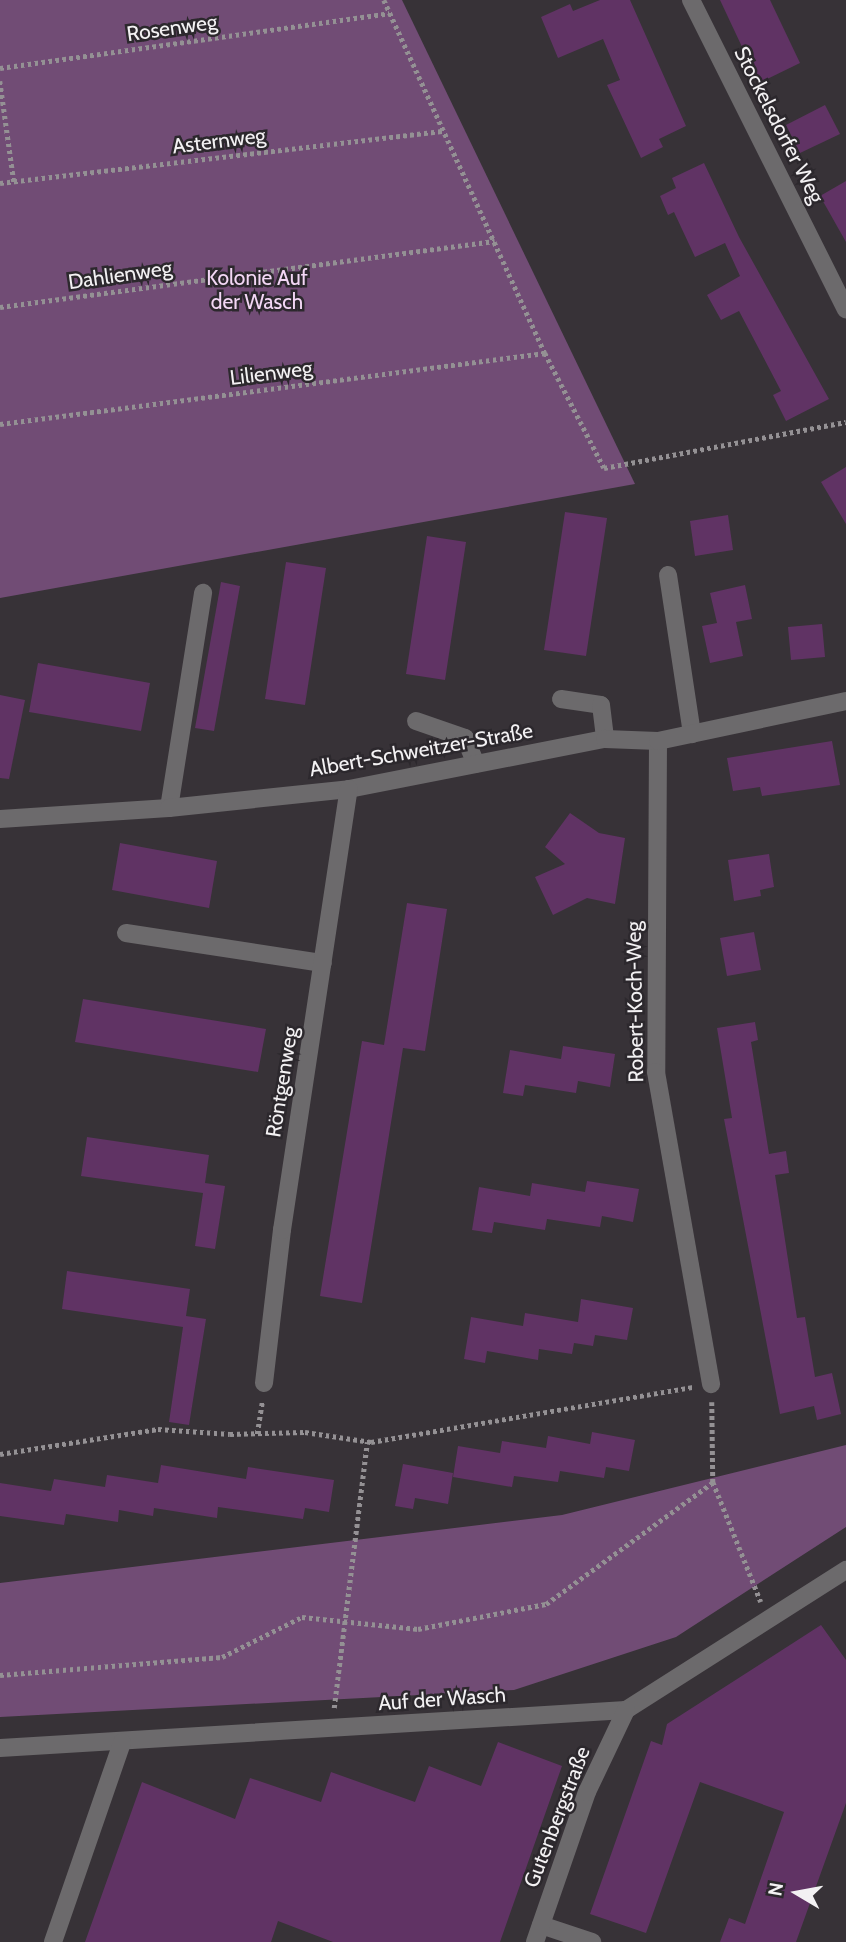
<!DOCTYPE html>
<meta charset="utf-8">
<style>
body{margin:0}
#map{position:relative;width:846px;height:1942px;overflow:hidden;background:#373237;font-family:Cabin,sans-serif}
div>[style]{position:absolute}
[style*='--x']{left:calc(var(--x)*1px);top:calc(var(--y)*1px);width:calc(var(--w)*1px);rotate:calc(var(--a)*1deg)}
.green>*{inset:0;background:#714c75}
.building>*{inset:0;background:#603364}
.path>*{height:4.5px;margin-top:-2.25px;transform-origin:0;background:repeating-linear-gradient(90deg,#949194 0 3.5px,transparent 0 7px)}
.minor>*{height:18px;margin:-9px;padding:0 9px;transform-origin:9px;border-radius:9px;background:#6c6a6c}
span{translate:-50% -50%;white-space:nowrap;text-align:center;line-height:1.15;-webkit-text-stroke:5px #2c282d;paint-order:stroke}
.street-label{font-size:21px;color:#f3f1f3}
.park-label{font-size:21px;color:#f3d7f5}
.north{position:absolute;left:762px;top:1858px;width:70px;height:70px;-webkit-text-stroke:5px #2c282d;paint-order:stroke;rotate:280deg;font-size:19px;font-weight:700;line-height:28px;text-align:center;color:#f3f1f3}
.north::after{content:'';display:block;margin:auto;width:24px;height:32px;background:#f3f1f3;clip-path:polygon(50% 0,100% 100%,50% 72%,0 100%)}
</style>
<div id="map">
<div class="green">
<div style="clip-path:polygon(0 0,402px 0,635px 484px,0 598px)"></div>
<div style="clip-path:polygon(846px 1445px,846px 1527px,676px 1637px,514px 1690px,0 1717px,0 1583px,562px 1515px)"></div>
</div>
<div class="building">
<div style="clip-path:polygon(600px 0,630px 0,686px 126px,659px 139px,663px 147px,641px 158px,607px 85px,620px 80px,603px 39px,558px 58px,541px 17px,570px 4px,573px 11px)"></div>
<div style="clip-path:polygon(720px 0,770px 0,800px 63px,759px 83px)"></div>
<div style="clip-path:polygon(825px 105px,840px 134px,800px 153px,786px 125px)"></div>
<div style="clip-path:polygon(704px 163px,739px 237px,829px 399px,786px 421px,773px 395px,781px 391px,739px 311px,721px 320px,707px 295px,740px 276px,725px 243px,695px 257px,674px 212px,668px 215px,660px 196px,676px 188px,672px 178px)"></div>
<div style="clip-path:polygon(846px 181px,846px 242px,820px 196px)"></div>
<div style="clip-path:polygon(846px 467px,846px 524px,821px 482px)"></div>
<div style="clip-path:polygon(565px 512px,607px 518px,586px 656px,544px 650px)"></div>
<div style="clip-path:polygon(728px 515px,733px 550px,695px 556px,690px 521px)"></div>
<div style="clip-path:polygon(427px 536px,466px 542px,445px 680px,406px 674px)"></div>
<div style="clip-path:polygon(286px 562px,326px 568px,305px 705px,265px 699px)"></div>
<div style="clip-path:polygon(221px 582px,240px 586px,214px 731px,195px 728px)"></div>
<div style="clip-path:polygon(745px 585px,752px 619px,736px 622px,743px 656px,710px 663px,702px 626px,717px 623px,710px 593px)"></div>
<div style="clip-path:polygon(822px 624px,825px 657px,791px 660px,788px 627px)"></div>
<div style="clip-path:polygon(38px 663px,150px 683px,141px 731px,29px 712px)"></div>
<div style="clip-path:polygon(0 695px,25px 700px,9px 779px,0 778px)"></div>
<div style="clip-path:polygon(832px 741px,840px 785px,762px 796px,760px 787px,733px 791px,727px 758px)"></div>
<div style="clip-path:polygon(570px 813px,599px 833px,625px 838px,615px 904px,587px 898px,553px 915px,535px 877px,565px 864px,545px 847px)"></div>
<div style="clip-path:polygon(120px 843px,217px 861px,209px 908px,112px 890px)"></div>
<div style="clip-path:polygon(769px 854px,774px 887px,760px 890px,761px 896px,734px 901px,728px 860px)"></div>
<div style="clip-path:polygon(407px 903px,447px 909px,425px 1051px,403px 1048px,362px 1303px,320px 1296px,362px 1041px,384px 1045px)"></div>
<div style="clip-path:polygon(754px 932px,761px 970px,727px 976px,720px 938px)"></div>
<div style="clip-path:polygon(83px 999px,266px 1029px,258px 1072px,75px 1042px)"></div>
<div style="clip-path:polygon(755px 1022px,758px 1040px,751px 1042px,769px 1154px,786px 1151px,789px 1173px,775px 1175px,797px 1318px,805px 1317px,815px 1377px,832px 1373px,841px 1414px,817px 1420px,814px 1406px,780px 1414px,724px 1119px,732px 1118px,717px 1028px)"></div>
<div style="clip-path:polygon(563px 1046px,615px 1054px,610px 1087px,578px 1081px,576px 1093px,525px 1085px,523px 1096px,503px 1093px,510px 1050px,561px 1059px)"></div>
<div style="clip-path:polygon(87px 1137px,209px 1155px,205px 1183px,225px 1186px,215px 1249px,195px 1246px,203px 1193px,81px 1176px)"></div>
<div style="clip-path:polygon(587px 1181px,639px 1189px,633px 1222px,602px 1216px,600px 1227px,547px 1219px,545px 1230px,494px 1222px,492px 1233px,472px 1230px,479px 1187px,530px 1196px,532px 1183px,585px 1192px)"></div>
<div style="clip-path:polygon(67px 1271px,190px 1289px,186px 1316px,206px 1319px,189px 1425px,169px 1422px,183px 1327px,62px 1309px)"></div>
<div style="clip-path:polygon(581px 1299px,633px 1308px,627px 1340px,595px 1335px,593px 1346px,574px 1343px,572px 1354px,539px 1349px,538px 1360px,487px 1351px,485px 1363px,464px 1359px,471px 1317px,523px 1326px,525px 1313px,578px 1322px)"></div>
<div style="clip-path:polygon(592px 1432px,635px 1440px,629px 1471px,606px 1467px,604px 1478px,560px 1471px,558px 1482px,514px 1476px,512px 1487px,453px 1477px,458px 1446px,500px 1453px,502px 1441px,546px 1448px,548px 1436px,590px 1444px)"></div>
<div style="clip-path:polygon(403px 1464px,453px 1473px,448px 1504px,415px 1498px,413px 1509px,395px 1506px)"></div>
<div style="clip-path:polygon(161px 1465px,246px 1479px,248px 1467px,334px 1480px,329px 1512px,305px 1508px,303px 1519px,218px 1507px,217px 1518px,154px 1508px,153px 1516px,119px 1510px,118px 1522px,66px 1514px,64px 1525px,0 1516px,0 1483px,51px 1491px,54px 1479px,105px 1487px,107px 1475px,158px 1483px)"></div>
<div style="clip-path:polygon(821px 1625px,846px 1660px,846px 1803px,796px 1942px,720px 1942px,729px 1918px,745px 1924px,784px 1812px,700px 1782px,646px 1933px,590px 1914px,651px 1741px,662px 1745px,667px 1724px)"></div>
<div style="clip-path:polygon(498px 1742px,562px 1766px,500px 1942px,333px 1942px,278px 1921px,271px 1942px,85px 1942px,142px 1782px,235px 1819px,250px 1778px,321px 1802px,331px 1772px,415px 1802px,429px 1766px,481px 1786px)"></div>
</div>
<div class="path">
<div style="--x:384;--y:0;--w:388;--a:65.5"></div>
<div style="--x:545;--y:353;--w:129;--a:62.8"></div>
<div style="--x:604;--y:468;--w:246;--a:-10.8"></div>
<div style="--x:0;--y:68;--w:393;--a:-8"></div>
<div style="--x:0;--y:81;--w:102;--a:82.1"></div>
<div style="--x:0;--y:183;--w:445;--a:-6.7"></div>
<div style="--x:0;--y:307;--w:499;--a:-7.6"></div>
<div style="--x:0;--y:424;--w:550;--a:-7.42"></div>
<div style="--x:712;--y:1402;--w:80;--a:89.3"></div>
<div style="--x:257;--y:1434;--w:33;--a:-81"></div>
<div style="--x:0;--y:1454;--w:160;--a:-9"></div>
<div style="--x:158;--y:1429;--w:72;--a:4"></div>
<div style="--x:230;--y:1434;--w:75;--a:-1.5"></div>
<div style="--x:305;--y:1432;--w:67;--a:8.6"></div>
<div style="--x:371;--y:1442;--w:327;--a:-9.7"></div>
<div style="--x:0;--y:1675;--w:223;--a:-4.6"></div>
<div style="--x:222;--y:1657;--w:89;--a:-26.6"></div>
<div style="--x:302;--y:1617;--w:117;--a:5.9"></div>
<div style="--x:418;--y:1629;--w:130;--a:-11.1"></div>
<div style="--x:546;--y:1604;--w:207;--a:-36.1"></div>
<div style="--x:713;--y:1482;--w:129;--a:68.2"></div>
<div style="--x:334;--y:1708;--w:268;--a:-82.9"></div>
</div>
<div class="minor">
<div style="--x:691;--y:0;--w:346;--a:63.4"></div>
<div style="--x:668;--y:575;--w:161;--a:81.4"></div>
<div style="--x:561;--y:699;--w:40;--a:8.5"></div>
<div style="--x:601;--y:705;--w:34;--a:83"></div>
<div style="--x:416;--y:721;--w:52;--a:19.1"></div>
<div style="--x:465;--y:738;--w:28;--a:67"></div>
<div style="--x:658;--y:741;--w:331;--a:90.3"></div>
<div style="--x:656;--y:1072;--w:317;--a:80"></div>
<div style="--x:169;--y:808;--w:218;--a:-81"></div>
<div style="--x:0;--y:819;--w:169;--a:-3.7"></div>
<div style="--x:169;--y:808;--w:181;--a:-6"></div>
<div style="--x:349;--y:789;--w:261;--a:-11.1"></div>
<div style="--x:605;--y:739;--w:53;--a:2.2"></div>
<div style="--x:658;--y:741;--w:192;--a:-12"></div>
<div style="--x:126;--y:933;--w:199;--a:8.7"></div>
<div style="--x:264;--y:1383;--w:154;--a:-83.3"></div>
<div style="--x:282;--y:1230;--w:446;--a:-81.4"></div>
<div style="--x:0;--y:1748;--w:627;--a:-3.47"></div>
<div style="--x:626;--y:1710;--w:261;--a:-32.5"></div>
<div style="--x:541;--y:1925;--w:54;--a:18.4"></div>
<div style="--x:53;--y:1942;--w:211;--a:-70.9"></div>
<div style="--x:535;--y:1942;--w:159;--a:-70.9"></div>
<div style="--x:587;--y:1792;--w:91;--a:-64.6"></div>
</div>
<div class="street-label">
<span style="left:172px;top:28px;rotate:-8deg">Rosenweg</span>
<span style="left:779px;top:125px;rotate:63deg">Stockelsdorfer Weg</span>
<span style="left:219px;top:141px;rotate:-7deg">Asternweg</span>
<span style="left:120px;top:275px;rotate:-8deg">Dahlienweg</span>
<span style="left:271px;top:373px;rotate:-7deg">Lilienweg</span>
<span style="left:421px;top:750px;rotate:-10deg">Albert-Schweitzer-Straße</span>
<span style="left:635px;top:1002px;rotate:-91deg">Robert-Koch-Weg</span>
<span style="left:282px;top:1082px;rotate:-81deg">Röntgenweg</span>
<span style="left:442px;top:1699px;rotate:-4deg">Auf der Wasch</span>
<span style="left:557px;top:1817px;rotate:-69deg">Gutenbergstraße</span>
</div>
<div class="park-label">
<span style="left:257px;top:290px">Kolonie Auf<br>der Wasch</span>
</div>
<div class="north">N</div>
</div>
